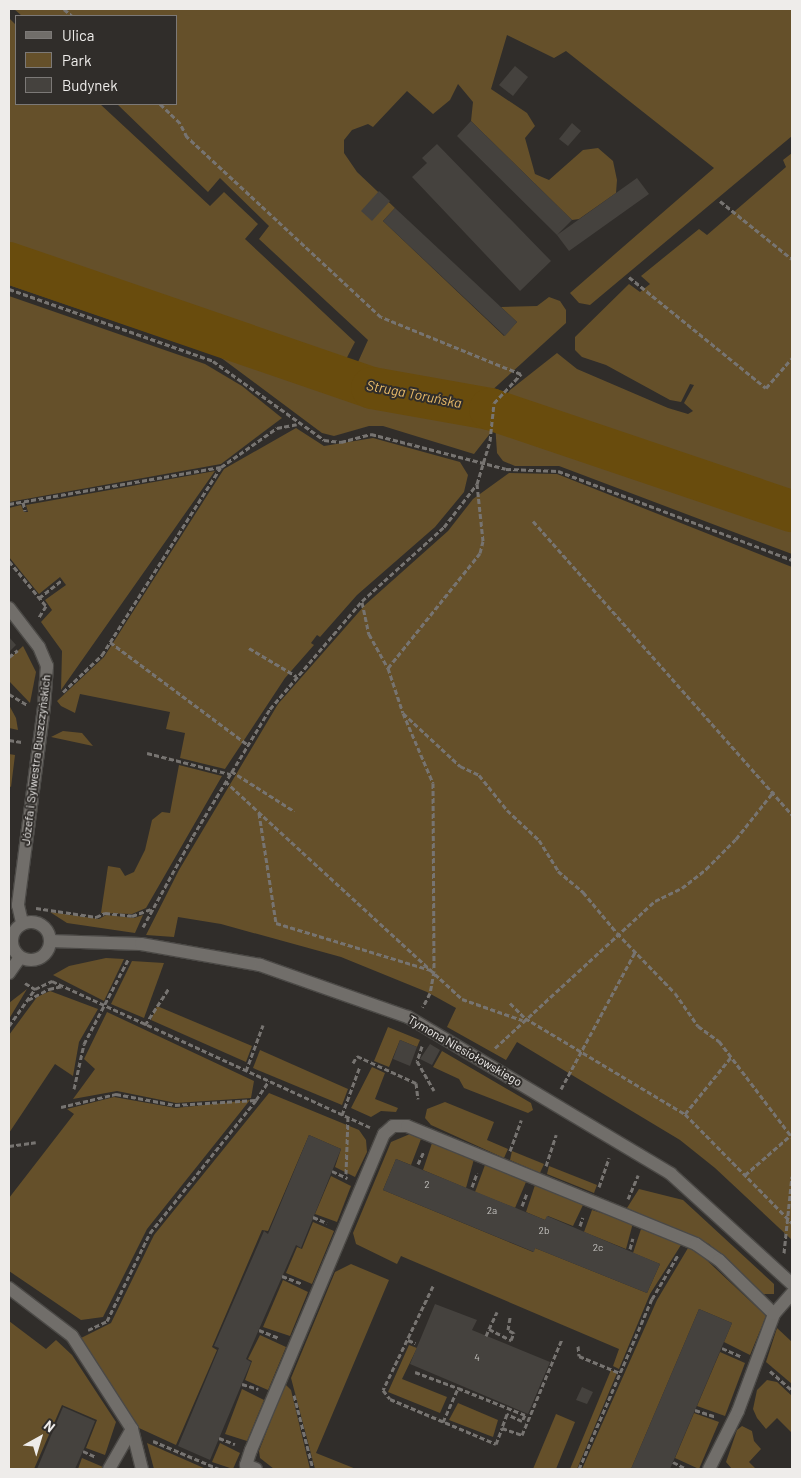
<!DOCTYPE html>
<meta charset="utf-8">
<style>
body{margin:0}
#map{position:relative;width:801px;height:1478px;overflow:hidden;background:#302d2a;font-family:Barlow,sans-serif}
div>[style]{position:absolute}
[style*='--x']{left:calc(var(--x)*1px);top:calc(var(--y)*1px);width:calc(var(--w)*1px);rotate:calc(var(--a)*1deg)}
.green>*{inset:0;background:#65502a}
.river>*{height:42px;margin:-21px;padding:0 21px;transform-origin:21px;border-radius:21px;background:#694c0d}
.building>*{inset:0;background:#45423e}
.path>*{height:3px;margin-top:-1.5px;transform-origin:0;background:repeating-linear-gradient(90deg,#777471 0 5px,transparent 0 7.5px)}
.roads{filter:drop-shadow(1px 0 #4b4946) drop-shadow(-1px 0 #4b4946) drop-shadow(0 1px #4b4946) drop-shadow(0 -1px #4b4946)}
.minor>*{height:12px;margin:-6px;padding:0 6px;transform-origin:6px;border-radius:6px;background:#716e6a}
.minor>.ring{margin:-6px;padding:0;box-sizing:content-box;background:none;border:12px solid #716e6a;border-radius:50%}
span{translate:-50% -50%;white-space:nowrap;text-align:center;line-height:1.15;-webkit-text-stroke:4px #302d2a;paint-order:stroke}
.number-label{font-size:10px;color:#c4c2bf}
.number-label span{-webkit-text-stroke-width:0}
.street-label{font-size:12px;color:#eeecea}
.water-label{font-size:14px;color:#eabc69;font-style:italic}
.frame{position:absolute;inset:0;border:10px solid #eeecea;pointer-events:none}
.legend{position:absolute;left:15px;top:15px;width:162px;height:90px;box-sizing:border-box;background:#302d2a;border:1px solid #7c7977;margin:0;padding:6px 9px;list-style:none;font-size:15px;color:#eeecea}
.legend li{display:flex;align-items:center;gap:10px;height:25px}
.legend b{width:25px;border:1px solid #7c7977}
.north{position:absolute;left:15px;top:1413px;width:50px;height:50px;-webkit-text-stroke:4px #302d2a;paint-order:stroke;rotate:39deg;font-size:14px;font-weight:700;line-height:20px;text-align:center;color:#eeecea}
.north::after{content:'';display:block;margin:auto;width:18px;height:22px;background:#eeecea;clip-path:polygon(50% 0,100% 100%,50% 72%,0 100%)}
</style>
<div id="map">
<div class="green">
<div style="clip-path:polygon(14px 9px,792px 9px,792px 136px,590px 305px,579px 303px,570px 293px,714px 168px,566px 51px,554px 58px,507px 35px,491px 89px,527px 113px,535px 126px,525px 138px,535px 174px,549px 180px,583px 150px,598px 148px,613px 161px,617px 180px,616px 193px,579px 219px,572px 220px,471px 121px,473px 102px,458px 84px,450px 100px,433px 114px,407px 91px,373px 127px,368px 124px,352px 130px,344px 140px,344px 153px,357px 172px,395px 208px,383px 221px,504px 336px,517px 322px,501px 307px,537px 306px,549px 297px,560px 301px,566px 310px,566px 323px,478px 403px,371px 384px,353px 373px,368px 340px,259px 239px,269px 226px,220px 178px,208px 192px,117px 104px,176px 104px,176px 16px,22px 16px)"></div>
<div style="clip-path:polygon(9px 18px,16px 25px,16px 104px,100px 104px,210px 206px,224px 192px,258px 224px,245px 239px,355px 342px,340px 371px,9px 251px)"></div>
<div style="clip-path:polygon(792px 153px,792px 506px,498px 406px,510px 390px,557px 353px,577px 369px,668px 408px,688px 414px,693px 411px,684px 403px,694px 385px,690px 384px,681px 402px,670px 400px,606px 365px,582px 357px,575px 350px,575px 337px,629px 284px,640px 292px,650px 284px,641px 276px,699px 229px,707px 235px,786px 167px,783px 160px)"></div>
<div style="clip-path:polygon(9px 267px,366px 391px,425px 403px,492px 431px,474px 454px,383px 426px,369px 426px,334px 436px,322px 433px,220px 357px,9px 285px)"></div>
<div style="clip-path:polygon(9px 296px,205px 364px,242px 386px,282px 418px,221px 464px,9px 502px)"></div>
<div style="clip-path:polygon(505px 419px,792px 520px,792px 554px,559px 466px,515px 466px,503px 461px,497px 453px,495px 423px)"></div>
<div style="clip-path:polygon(296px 428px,324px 446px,373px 438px,460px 462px,468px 475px,464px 492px,435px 527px,357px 595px,320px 637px,317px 635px,311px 643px,314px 645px,285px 678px,225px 769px,180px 758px,185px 733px,166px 729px,170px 712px,80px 694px,75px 713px,61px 706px,57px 701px,104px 657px,224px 469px)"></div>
<div style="clip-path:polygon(215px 471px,61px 690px,62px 651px,41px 622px,52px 610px,45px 600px,66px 585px,60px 577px,39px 594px,9px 557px,9px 508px,21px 505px,24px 512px,28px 512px,26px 505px)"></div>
<div style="clip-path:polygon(509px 473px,557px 474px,792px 567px,792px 1240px,715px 1168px,680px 1140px,517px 1042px,506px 1060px,447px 1027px,456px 1008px,427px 992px,341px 957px,221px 924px,178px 917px,174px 937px,146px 935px,179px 870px,278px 704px,365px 605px,448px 531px,473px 499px)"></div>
<div style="clip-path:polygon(23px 646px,36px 672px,30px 703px,9px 681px,9px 659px)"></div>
<div style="clip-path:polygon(9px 705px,16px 718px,18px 730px,9px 728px)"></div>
<div style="clip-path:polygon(63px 731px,82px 733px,93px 746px,51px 737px)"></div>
<div style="clip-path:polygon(9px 754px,15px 755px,11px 787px,9px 786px)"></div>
<div style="clip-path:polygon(179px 765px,222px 776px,146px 908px,132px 914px,101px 913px,108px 866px,120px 868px,125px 876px,134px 872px,145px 850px,152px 820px,162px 812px,170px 813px)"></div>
<div style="clip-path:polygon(50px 912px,99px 919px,106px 915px,134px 918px,143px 915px,135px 933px,67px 923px)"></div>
<div style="clip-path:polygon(106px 958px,124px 959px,104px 1001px,53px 975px,69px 966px)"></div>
<div style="clip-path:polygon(132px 961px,164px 963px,144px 1018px,111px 1004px)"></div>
<div style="clip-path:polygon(27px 989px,9px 1019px,9px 1003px)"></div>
<div style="clip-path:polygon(50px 991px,98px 1009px,79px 1042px,73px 1076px,55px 1064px,9px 1133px,9px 1035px,37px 997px)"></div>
<div style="clip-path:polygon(157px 1006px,252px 1046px,246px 1062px,151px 1020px)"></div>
<div style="clip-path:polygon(107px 1012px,254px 1081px,251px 1098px,176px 1103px,117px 1091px,73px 1099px,95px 1069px,84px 1059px)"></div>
<div style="clip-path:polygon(388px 1027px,420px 1040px,417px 1047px,400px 1040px,389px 1067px,374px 1061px)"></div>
<div style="clip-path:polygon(260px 1050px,348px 1089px,342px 1105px,253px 1068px)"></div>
<div style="clip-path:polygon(442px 1051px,531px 1103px,533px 1110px,528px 1113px,464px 1088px,459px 1079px,433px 1067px)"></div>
<div style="clip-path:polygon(372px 1067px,385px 1073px,375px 1099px,398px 1108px,396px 1112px,381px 1111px,371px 1117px,351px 1108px)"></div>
<div style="clip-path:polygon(269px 1093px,359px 1130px,366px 1140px,367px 1152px,355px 1177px,335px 1167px,341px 1149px,309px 1135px,268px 1231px,262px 1230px,212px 1347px,217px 1350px,176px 1445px,139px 1428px,79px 1339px,111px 1323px,154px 1235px)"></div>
<div style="clip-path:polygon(114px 1097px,176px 1108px,250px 1100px,147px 1229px,103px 1317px,81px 1320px,9px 1271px,9px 1198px,74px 1114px,67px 1109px)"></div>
<div style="clip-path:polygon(445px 1102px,494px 1122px,487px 1140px,508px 1149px,504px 1158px,431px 1125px,425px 1118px,427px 1109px)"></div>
<div style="clip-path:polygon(410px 1134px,421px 1139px,411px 1165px,396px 1159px,383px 1190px,533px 1252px,535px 1248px,647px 1293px,660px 1264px,633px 1253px,641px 1229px,681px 1245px,650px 1294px,619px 1369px,613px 1366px,619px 1349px,401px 1256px,397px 1264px,356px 1244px,353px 1233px,391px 1142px)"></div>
<div style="clip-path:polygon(432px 1143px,474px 1159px,466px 1188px,423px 1170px)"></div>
<div style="clip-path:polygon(512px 1151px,544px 1164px,540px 1173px,510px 1160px)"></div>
<div style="clip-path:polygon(485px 1165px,526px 1182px,515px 1208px,475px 1192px)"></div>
<div style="clip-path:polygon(549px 1166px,597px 1185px,594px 1193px,547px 1174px)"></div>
<div style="clip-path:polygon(331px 1176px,351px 1186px,337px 1222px,315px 1214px)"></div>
<div style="clip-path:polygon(535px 1185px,583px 1205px,573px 1226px,548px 1216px,545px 1220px,526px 1212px)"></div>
<div style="clip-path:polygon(639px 1189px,683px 1200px,774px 1284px,774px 1294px,763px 1294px,709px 1244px,627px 1208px)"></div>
<div style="clip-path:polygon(592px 1210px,633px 1223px,626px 1249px,584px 1232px)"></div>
<div style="clip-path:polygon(313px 1222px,334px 1231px,312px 1284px,286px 1273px,297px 1247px,302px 1249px)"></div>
<div style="clip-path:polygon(688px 1248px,698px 1252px,766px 1316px,750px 1355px,724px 1342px,732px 1323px,699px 1309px,631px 1469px,582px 1469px,657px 1300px)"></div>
<div style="clip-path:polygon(351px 1264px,389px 1280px,316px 1453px,356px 1469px,315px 1469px,291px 1378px,335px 1272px)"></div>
<div style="clip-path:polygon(283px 1280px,308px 1292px,290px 1336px,263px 1327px)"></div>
<div style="clip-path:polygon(9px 1321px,46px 1349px,56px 1340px,72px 1355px,116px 1422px,105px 1455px,86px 1448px,97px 1420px,62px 1405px,34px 1469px,9px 1469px)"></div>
<div style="clip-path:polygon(777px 1328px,792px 1342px,792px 1384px,766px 1362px)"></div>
<div style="clip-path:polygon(260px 1335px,286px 1347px,268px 1390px,245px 1380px,252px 1361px,248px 1359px)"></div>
<div style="clip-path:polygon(409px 1345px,417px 1348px,402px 1379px,447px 1397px,440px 1413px,388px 1392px)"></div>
<div style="clip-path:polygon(720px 1352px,745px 1363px,725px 1416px,697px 1406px)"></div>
<div style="clip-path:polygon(611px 1370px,617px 1373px,577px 1469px,570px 1469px)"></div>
<div style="clip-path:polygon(767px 1380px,777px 1382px,792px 1396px,792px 1433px,777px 1418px,766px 1429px,757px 1418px,753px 1409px,757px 1390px)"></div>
<div style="clip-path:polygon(285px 1384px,291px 1390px,310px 1469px,274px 1469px,260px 1458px,259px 1451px)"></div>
<div style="clip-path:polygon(242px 1389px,264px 1400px,247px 1441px,225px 1434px)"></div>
<div style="clip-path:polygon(458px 1403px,498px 1420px,493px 1437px,449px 1420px)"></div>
<div style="clip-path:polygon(694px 1413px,719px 1422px,699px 1469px,675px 1458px)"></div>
<div style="clip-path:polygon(556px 1414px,575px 1422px,556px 1469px,533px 1469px)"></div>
<div style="clip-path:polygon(742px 1426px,752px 1431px,754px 1441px,761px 1449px,749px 1462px,756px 1469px,732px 1469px,726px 1462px,737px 1430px)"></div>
<div style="clip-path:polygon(147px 1443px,206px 1469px,154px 1469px)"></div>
<div style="clip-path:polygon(220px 1443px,240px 1453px,233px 1469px,212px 1462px)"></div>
<div style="clip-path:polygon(82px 1458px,103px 1467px,102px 1469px,78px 1469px)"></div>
</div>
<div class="river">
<div style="--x:9;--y:263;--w:384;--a:19"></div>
<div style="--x:372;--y:388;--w:120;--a:10.1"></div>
<div style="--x:490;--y:409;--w:319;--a:18.7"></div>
</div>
<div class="building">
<div style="clip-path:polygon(515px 66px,528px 77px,513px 96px,499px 85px)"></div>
<div style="clip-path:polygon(471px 121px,572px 220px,557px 235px,637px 178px,649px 194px,569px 251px,557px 235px,457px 136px)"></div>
<div style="clip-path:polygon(572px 123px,581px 131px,568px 146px,559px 139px)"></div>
<div style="clip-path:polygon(437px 144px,551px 261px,520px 291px,412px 177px,427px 163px,422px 158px)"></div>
<div style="clip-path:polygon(379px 191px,390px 201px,372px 221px,361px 211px)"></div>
<div style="clip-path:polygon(395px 208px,517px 322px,505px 336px,383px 221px)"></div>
<div style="clip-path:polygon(9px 637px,16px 645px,9px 652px)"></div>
<div style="clip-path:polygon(400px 1040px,417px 1047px,410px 1066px,393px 1059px)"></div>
<div style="clip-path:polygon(430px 1044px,440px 1050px,432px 1065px,420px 1059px)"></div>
<div style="clip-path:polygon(309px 1135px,341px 1149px,301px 1248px,296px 1245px,246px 1359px,251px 1362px,210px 1460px,178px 1446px,219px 1348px,214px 1346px,264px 1231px,268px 1234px)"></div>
<div style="clip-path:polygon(396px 1159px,545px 1220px,547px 1216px,660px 1264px,647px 1293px,535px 1248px,534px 1252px,383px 1190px)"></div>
<div style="clip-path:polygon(435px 1304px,477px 1320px,472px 1330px,550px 1362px,528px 1414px,410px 1364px)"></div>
<div style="clip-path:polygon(699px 1309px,732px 1323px,673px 1462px,670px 1469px,631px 1469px)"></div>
<div style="clip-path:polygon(582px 1387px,593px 1392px,587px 1404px,576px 1400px)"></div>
<div style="clip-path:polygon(63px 1407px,95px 1421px,83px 1451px,75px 1469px,37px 1469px)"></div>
</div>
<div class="path">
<div style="--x:64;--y:9;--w:11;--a:41"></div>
<div style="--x:720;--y:201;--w:92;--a:38.9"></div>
<div style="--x:629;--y:277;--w:176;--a:39"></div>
<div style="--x:766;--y:388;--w:40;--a:-49"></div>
<div style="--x:9;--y:289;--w:216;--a:19.4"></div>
<div style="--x:213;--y:361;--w:136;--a:35.4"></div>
<div style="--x:324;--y:440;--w:17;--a:7"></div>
<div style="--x:341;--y:442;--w:31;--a:-15"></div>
<div style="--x:371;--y:434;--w:139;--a:14.5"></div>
<div style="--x:506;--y:469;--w:52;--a:2.2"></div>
<div style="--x:558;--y:471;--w:250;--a:20.8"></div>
<div style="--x:23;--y:502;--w:9;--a:77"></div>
<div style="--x:9;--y:504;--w:215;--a:-9.9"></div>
<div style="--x:221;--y:467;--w:68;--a:-34.9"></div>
<div style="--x:277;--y:428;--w:20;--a:-11"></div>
<div style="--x:533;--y:521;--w:392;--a:48.6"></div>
<div style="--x:9;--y:561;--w:58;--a:50.6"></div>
<div style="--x:46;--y:606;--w:13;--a:122"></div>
<div style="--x:39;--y:598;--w:29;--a:-38"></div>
<div style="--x:362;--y:602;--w:33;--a:78"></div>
<div style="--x:369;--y:634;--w:39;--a:61"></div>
<div style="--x:388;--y:668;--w:47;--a:71.6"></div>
<div style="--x:403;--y:713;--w:76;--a:66.8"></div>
<div style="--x:433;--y:783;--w:188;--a:89.7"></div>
<div style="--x:434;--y:971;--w:22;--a:100"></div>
<div style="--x:430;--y:993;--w:16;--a:117"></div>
<div style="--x:110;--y:642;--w:171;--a:36.7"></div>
<div style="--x:249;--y:648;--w:55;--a:30.8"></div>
<div style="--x:9;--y:657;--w:11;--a:-38"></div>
<div style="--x:388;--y:668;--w:147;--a:-51.3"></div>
<div style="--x:480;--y:553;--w:12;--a:-76"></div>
<div style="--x:483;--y:541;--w:57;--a:-96"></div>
<div style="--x:63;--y:692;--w:54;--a:-43.5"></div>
<div style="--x:102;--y:655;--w:222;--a:-57.7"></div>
<div style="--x:9;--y:694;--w:21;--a:31"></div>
<div style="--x:403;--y:713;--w:78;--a:42.9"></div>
<div style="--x:460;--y:766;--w:21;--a:25"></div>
<div style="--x:479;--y:775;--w:45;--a:51.3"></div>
<div style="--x:507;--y:810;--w:44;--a:43.2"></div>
<div style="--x:539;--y:840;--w:36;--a:58"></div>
<div style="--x:558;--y:871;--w:33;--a:40"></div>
<div style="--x:583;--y:892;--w:53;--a:50.3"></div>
<div style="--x:617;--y:933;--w:83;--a:46"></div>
<div style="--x:675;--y:993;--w:40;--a:55.1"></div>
<div style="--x:698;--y:1026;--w:26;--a:36"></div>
<div style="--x:719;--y:1041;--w:121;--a:52.8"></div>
<div style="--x:9;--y:740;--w:13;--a:9"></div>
<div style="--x:147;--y:753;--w:86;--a:14.2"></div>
<div style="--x:231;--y:771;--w:75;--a:32.4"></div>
<div style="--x:225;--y:781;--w:322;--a:42.6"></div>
<div style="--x:462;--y:999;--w:64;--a:19.3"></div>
<div style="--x:259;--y:813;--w:111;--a:81.2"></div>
<div style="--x:276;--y:923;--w:162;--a:16.9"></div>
<div style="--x:36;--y:908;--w:61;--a:8.5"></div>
<div style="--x:96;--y:917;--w:10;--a:-24"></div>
<div style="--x:105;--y:913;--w:27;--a:6"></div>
<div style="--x:132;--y:916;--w:20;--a:-20"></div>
<div style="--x:143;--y:927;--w:104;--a:-61.2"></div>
<div style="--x:193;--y:836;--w:149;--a:-58.8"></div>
<div style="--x:270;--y:709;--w:142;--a:-49.6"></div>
<div style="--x:362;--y:601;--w:110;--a:-42.1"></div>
<div style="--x:444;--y:527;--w:54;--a:-52.5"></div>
<div style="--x:477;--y:484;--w:45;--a:-73.2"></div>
<div style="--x:490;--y:441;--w:38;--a:-84"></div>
<div style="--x:494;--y:403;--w:40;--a:-47"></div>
<div style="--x:521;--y:374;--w:151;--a:-157.8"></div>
<div style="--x:381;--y:317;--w:265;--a:-137.1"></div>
<div style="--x:187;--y:137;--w:16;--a:-117"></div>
<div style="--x:180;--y:123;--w:28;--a:-136"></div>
<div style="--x:25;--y:983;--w:12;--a:31"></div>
<div style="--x:28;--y:1000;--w:24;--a:-28"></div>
<div style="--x:49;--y:989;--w:14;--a:-12"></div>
<div style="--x:510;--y:1003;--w:21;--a:45"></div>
<div style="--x:525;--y:1018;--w:187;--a:31"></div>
<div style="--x:685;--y:1114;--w:153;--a:45.5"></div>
<div style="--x:145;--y:1025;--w:44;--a:-57"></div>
<div style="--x:9;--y:1026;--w:45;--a:-54.9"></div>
<div style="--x:35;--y:989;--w:19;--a:-25"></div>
<div style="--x:52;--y:981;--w:350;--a:24.7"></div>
<div style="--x:422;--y:1046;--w:16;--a:108"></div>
<div style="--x:417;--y:1061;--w:34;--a:60"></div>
<div style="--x:495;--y:1048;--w:217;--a:-42.6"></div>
<div style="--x:655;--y:901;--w:30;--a:-26"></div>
<div style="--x:682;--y:888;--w:31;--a:-38"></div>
<div style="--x:706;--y:869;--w:42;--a:-45"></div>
<div style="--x:736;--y:839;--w:61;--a:-51.6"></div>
<div style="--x:353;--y:1063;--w:8;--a:-60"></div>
<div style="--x:357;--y:1056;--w:65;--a:24.6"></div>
<div style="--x:416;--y:1083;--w:16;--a:83"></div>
<div style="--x:246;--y:1071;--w:49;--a:-69.7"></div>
<div style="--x:74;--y:1089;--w:46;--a:-77.5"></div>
<div style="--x:84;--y:1044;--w:95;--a:-62.4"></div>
<div style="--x:561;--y:1089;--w:156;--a:-61.6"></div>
<div style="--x:61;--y:1107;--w:57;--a:-13.3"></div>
<div style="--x:116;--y:1094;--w:60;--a:10.6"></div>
<div style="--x:175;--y:1105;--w:81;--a:-3.5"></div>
<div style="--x:256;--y:1100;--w:23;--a:-56"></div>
<div style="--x:685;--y:1114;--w:73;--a:-51.1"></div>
<div style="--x:342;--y:1115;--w:52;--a:-69.8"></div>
<div style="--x:9;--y:1146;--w:27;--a:-8"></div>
<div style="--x:510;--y:1151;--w:33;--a:-70"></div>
<div style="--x:418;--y:1164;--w:14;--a:-65"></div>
<div style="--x:546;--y:1166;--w:33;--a:-72"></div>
<div style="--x:332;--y:1171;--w:17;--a:25"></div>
<div style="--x:346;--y:1174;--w:57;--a:-88"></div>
<div style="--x:745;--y:1175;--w:61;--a:-41"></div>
<div style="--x:472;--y:1187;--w:15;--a:-70"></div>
<div style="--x:599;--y:1187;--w:31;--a:-71"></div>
<div style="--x:628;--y:1199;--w:26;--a:-67"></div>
<div style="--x:522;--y:1206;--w:14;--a:-69"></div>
<div style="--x:313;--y:1217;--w:15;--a:23"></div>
<div style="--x:580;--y:1226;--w:9;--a:-72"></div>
<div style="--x:630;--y:1249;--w:11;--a:-75"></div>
<div style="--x:784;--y:1253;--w:77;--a:-84.1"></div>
<div style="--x:282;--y:1276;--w:22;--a:21"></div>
<div style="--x:433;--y:1286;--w:115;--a:115.7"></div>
<div style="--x:383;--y:1390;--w:11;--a:52"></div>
<div style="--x:390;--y:1399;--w:115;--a:23"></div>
<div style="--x:496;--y:1444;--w:17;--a:-69"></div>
<div style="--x:502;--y:1428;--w:21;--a:19"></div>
<div style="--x:522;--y:1435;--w:104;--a:-67.4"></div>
<div style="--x:489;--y:1329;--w:19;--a:-65"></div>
<div style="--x:88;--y:1330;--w:21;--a:-25"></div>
<div style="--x:107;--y:1321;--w:98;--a:-64"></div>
<div style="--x:150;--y:1233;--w:170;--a:-51.4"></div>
<div style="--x:259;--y:1330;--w:22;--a:22"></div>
<div style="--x:486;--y:1336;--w:8;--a:-67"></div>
<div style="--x:489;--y:1329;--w:25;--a:27"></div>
<div style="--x:511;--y:1340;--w:8;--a:-67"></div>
<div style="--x:514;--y:1333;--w:7;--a:-153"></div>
<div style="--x:508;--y:1330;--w:13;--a:-81"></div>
<div style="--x:408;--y:1340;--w:8;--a:23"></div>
<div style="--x:578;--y:1346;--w:10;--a:84"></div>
<div style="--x:579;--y:1356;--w:44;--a:22.5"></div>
<div style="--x:722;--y:1348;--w:20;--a:24"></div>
<div style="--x:770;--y:1371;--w:29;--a:41"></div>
<div style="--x:415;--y:1372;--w:46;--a:20.4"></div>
<div style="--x:242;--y:1384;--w:17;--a:17"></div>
<div style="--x:294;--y:1395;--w:76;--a:75.6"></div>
<div style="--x:695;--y:1410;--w:22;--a:18"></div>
<div style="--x:443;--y:1422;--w:37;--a:-66"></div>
<div style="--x:458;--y:1388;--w:72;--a:21.9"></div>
<div style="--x:525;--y:1415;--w:7;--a:117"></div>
<div style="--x:522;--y:1421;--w:17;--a:-155"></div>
<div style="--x:507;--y:1414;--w:15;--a:110"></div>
<div style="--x:219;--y:1438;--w:17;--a:21"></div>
<div style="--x:153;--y:1441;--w:72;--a:23"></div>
<div style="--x:83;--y:1451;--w:14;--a:25"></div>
<div style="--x:673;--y:1462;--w:16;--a:27"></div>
<div style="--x:579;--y:1469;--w:185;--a:-66.8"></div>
<div style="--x:652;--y:1299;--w:51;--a:-59.4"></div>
</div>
<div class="roads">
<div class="minor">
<div style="--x:9;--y:608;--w:49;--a:52.4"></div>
<div style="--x:39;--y:647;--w:21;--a:67"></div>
<div style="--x:47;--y:666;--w:41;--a:94.2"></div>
<div style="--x:44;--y:707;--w:200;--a:97.5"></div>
<div style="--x:18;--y:905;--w:18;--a:77"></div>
<div class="ring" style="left:12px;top:922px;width:26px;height:26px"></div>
<div style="--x:50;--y:941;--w:91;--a:1.9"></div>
<div style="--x:141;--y:944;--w:121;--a:10"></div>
<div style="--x:260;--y:965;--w:157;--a:19.4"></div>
<div style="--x:408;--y:1017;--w:306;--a:30.8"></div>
<div style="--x:671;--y:1174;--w:164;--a:42.3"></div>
<div style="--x:9;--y:973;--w:19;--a:-55"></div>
<div style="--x:9;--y:1288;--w:79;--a:37.3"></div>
<div style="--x:72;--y:1336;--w:111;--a:57.2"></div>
<div style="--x:132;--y:1429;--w:46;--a:119.9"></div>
<div style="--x:132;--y:1429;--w:41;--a:76"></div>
<div style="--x:256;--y:1469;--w:11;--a:-158"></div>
<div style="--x:246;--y:1465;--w:16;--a:-72"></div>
<div style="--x:251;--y:1450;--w:343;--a:-67.2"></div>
<div style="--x:384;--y:1134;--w:12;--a:-42"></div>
<div style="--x:393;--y:1126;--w:14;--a:0"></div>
<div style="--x:407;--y:1126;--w:312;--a:22.2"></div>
<div style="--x:696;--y:1244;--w:28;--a:35"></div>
<div style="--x:719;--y:1260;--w:77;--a:44.5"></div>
<div style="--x:709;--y:1469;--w:65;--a:-63.4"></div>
<div style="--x:738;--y:1411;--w:103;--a:-69.6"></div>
<div style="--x:774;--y:1314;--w:28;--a:-49"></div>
</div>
</div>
<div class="number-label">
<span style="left:427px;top:1185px">2</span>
<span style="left:492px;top:1211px">2a</span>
<span style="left:544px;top:1231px">2b</span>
<span style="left:598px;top:1248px">2c</span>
<span style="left:477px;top:1358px">4</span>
</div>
<div class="street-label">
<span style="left:36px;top:760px;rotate:-83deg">Józefa i Sylwestra Buszczyńskich</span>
<span style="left:465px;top:1051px;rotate:30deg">Tymona Niesiołowskiego</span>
</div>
<div class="water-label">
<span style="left:414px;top:394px;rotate:11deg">Struga Toruńska</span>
</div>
<div class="frame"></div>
<ul class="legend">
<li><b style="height:6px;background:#716e6a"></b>Ulica</li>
<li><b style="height:14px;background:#65502a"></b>Park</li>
<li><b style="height:14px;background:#45423e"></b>Budynek</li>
</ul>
<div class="north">N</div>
</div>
